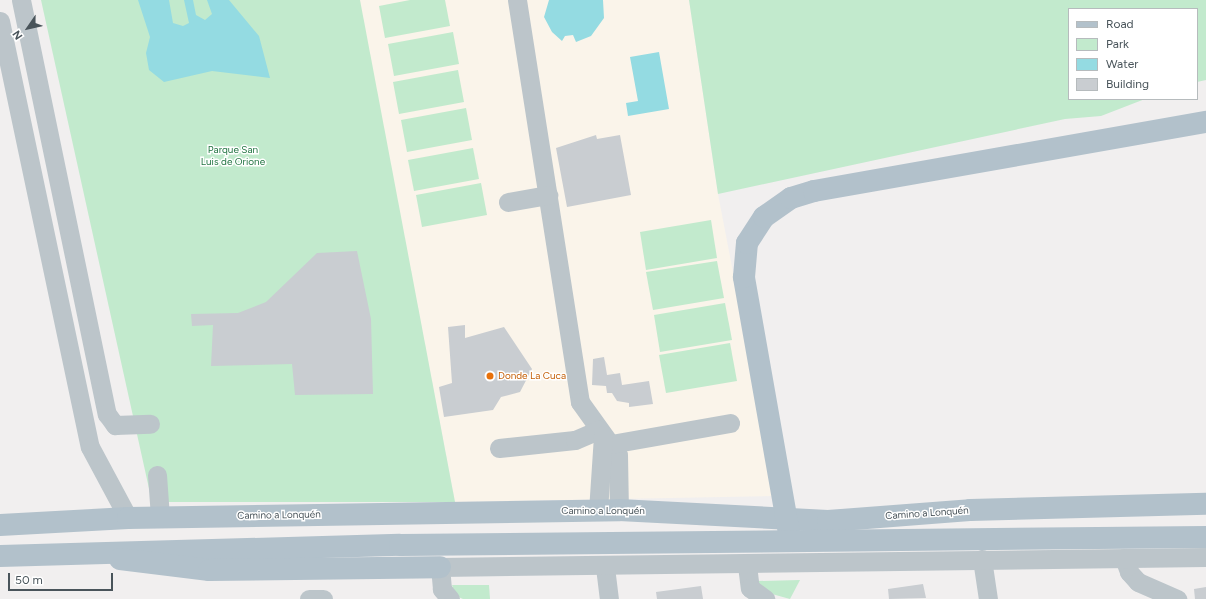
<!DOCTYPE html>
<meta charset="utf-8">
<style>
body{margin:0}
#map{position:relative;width:1206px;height:599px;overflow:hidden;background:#f1efef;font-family:Figtree,sans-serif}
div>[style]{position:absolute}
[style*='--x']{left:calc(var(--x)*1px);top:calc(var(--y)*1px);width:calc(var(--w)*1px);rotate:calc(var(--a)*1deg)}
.commercial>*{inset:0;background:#faf4ea}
.green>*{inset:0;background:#c2eacd}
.water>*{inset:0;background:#94dbe2}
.building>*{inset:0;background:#c9cdd1}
.minor>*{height:19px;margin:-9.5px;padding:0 9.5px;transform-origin:9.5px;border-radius:9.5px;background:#bcc5ca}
.major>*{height:22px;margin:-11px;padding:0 11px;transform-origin:11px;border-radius:11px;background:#b2c1cb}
.dots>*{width:11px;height:11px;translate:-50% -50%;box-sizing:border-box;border:2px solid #fff;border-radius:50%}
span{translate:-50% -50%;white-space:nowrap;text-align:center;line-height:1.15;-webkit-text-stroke:3px #fff;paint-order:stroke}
.park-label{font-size:10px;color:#217441}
.food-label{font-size:10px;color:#c56008}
.left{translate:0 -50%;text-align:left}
.street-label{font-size:10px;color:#49545a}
.legend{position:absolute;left:1068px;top:8px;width:130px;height:92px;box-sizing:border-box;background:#fff;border:1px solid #b6bbbd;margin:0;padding:5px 7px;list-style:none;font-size:12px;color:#49545a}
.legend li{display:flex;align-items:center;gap:8px;height:20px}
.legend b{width:20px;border:1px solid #b6bbbd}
.north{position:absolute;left:8px;top:8px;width:40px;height:40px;-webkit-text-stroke:3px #fff;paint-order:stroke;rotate:236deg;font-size:11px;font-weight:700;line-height:16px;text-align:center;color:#49545a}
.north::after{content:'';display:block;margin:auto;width:14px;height:18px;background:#49545a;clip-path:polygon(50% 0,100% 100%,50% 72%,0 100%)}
.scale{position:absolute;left:8px;top:573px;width:105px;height:18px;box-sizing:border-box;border:2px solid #49545a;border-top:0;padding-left:5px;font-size:12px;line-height:14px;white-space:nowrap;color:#49545a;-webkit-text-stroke:3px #fff;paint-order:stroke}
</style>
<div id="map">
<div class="commercial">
<div style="clip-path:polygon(359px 0,689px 0,718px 194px,776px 496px,455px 502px)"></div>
</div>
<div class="green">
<div style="clip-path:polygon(41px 0,360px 0,455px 502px,152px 502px)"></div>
<div style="clip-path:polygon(410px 0,445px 0,450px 26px,385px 38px,379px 6px)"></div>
<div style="clip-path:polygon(689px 0,1206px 0,1206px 80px,1197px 82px,1197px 9px,1069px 9px,1069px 99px,1145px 99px,1101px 116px,1065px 119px,718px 194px)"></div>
<div style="clip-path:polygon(453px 32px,459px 64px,394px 76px,388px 44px)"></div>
<div style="clip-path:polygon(458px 70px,464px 102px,399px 114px,393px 82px)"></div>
<div style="clip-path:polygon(466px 108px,472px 140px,407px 152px,401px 120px)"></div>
<div style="clip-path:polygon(473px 148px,479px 179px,414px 191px,408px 160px)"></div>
<div style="clip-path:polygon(481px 183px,487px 215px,422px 227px,416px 195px)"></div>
<div style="clip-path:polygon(711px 220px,717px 258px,646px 270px,640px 232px)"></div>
<div style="clip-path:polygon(717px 261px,724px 298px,653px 310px,646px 272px)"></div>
<div style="clip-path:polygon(725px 303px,732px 340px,660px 352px,654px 315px)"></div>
<div style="clip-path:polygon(730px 343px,737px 381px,666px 393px,659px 355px)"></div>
<div style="clip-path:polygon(800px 580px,790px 599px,761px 591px,758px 581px)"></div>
<div style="clip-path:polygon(452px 585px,489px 585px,490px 599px,463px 599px,456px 596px)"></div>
</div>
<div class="water">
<div style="clip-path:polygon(138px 0,169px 0,173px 23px,183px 26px,189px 23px,184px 0,193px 0,196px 15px,205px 20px,212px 14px,207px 0,229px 0,259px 36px,270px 78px,212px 71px,164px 82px,149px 70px,146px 53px,150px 37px)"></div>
<div style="clip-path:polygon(549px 0,603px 0,604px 18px,591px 36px,576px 42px,573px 35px,565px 36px,562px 41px,552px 32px,544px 17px)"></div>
<div style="clip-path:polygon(659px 52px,669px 109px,628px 116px,626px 103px,638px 101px,630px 57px)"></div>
</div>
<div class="building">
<div style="clip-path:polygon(596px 135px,597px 139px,620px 135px,631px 195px,567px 207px,556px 148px)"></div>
<div style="clip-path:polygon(357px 251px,371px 319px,373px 394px,295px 395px,292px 364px,211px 366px,213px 325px,192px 326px,191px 314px,238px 313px,266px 302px,317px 253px)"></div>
<div style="clip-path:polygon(465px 325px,465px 338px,504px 327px,532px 369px,520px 392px,501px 397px,493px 410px,444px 417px,439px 387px,452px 383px,448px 327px)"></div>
<div style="clip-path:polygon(604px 357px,607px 375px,620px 373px,622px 385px,649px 381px,653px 404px,629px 407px,629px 403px,617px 401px,612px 393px,607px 393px,606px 386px,592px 385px,593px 359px)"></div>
<div style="clip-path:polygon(923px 584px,926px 598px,889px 599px,888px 589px)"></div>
<div style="clip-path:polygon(701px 586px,703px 599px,657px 599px,656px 592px)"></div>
<div style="clip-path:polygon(1206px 587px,1206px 599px,1195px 599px,1194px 589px)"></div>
</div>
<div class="minor">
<div style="--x:21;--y:0;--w:423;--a:78.3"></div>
<div style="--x:107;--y:414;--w:14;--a:54"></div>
<div style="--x:115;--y:425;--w:35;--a:-2"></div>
<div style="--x:517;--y:0;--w:407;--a:81.1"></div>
<div style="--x:580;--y:402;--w:65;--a:54.4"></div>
<div style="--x:618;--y:455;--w:55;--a:89"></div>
<div style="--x:0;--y:21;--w:435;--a:78.1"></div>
<div style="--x:90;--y:447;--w:81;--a:61.8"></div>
<div style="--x:508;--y:202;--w:41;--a:-9.9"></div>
<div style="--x:611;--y:444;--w:121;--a:-10"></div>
<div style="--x:499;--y:448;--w:76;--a:-6"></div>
<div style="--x:575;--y:440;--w:26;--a:-23"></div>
<div style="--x:157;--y:475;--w:42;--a:85.9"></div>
<div style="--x:598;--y:511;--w:76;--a:-86.2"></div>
<div style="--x:1124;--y:558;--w:15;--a:70"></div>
<div style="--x:1129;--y:572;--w:13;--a:48"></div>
<div style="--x:1138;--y:582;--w:43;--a:23.6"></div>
<div style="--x:982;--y:559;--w:40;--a:81.5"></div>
<div style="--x:747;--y:565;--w:23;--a:83"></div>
<div style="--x:750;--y:588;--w:19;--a:36"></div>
<div style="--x:605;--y:567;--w:32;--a:83"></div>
<div style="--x:309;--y:599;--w:14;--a:0"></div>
<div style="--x:450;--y:599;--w:13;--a:-129"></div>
<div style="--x:442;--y:589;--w:22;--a:-95"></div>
<div style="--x:440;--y:567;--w:766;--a:-0.75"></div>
</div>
<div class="major">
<div style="--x:0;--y:525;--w:128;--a:-3.1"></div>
<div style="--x:128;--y:518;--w:491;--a:-0.9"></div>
<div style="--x:619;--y:510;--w:209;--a:3"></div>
<div style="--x:828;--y:521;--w:142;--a:-4.4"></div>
<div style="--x:970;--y:510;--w:236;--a:-1.5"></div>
<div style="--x:789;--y:533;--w:260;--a:-100"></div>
<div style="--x:744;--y:277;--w:34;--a:-85"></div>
<div style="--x:747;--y:243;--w:31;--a:-57"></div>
<div style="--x:764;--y:217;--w:33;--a:-35"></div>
<div style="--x:791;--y:198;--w:24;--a:-17"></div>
<div style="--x:814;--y:191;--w:398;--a:-10"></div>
<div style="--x:0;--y:556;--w:400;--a:-1.6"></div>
<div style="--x:400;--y:545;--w:806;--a:-0.57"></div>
<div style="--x:120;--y:559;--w:90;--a:7"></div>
<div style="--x:209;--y:570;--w:231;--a:-0.7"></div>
</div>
<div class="dots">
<div style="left:490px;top:376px;background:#e8710a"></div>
</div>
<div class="park-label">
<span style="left:233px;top:155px">Parque San<br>Luis de Orione</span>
</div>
<div class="food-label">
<span class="left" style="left:498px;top:376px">Donde La Cuca</span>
</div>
<div class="street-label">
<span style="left:603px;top:511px">Camino a Lonquén</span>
<span style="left:927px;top:513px;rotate:-4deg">Camino a Lonquén</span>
<span style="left:279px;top:515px;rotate:-1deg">Camino a Lonquén</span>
</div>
<ul class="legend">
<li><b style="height:5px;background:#b2c1cb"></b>Road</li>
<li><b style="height:11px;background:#c2eacd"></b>Park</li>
<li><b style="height:11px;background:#94dbe2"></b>Water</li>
<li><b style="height:11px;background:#c9cdd1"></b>Building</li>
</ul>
<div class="north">N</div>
<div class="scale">50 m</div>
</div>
